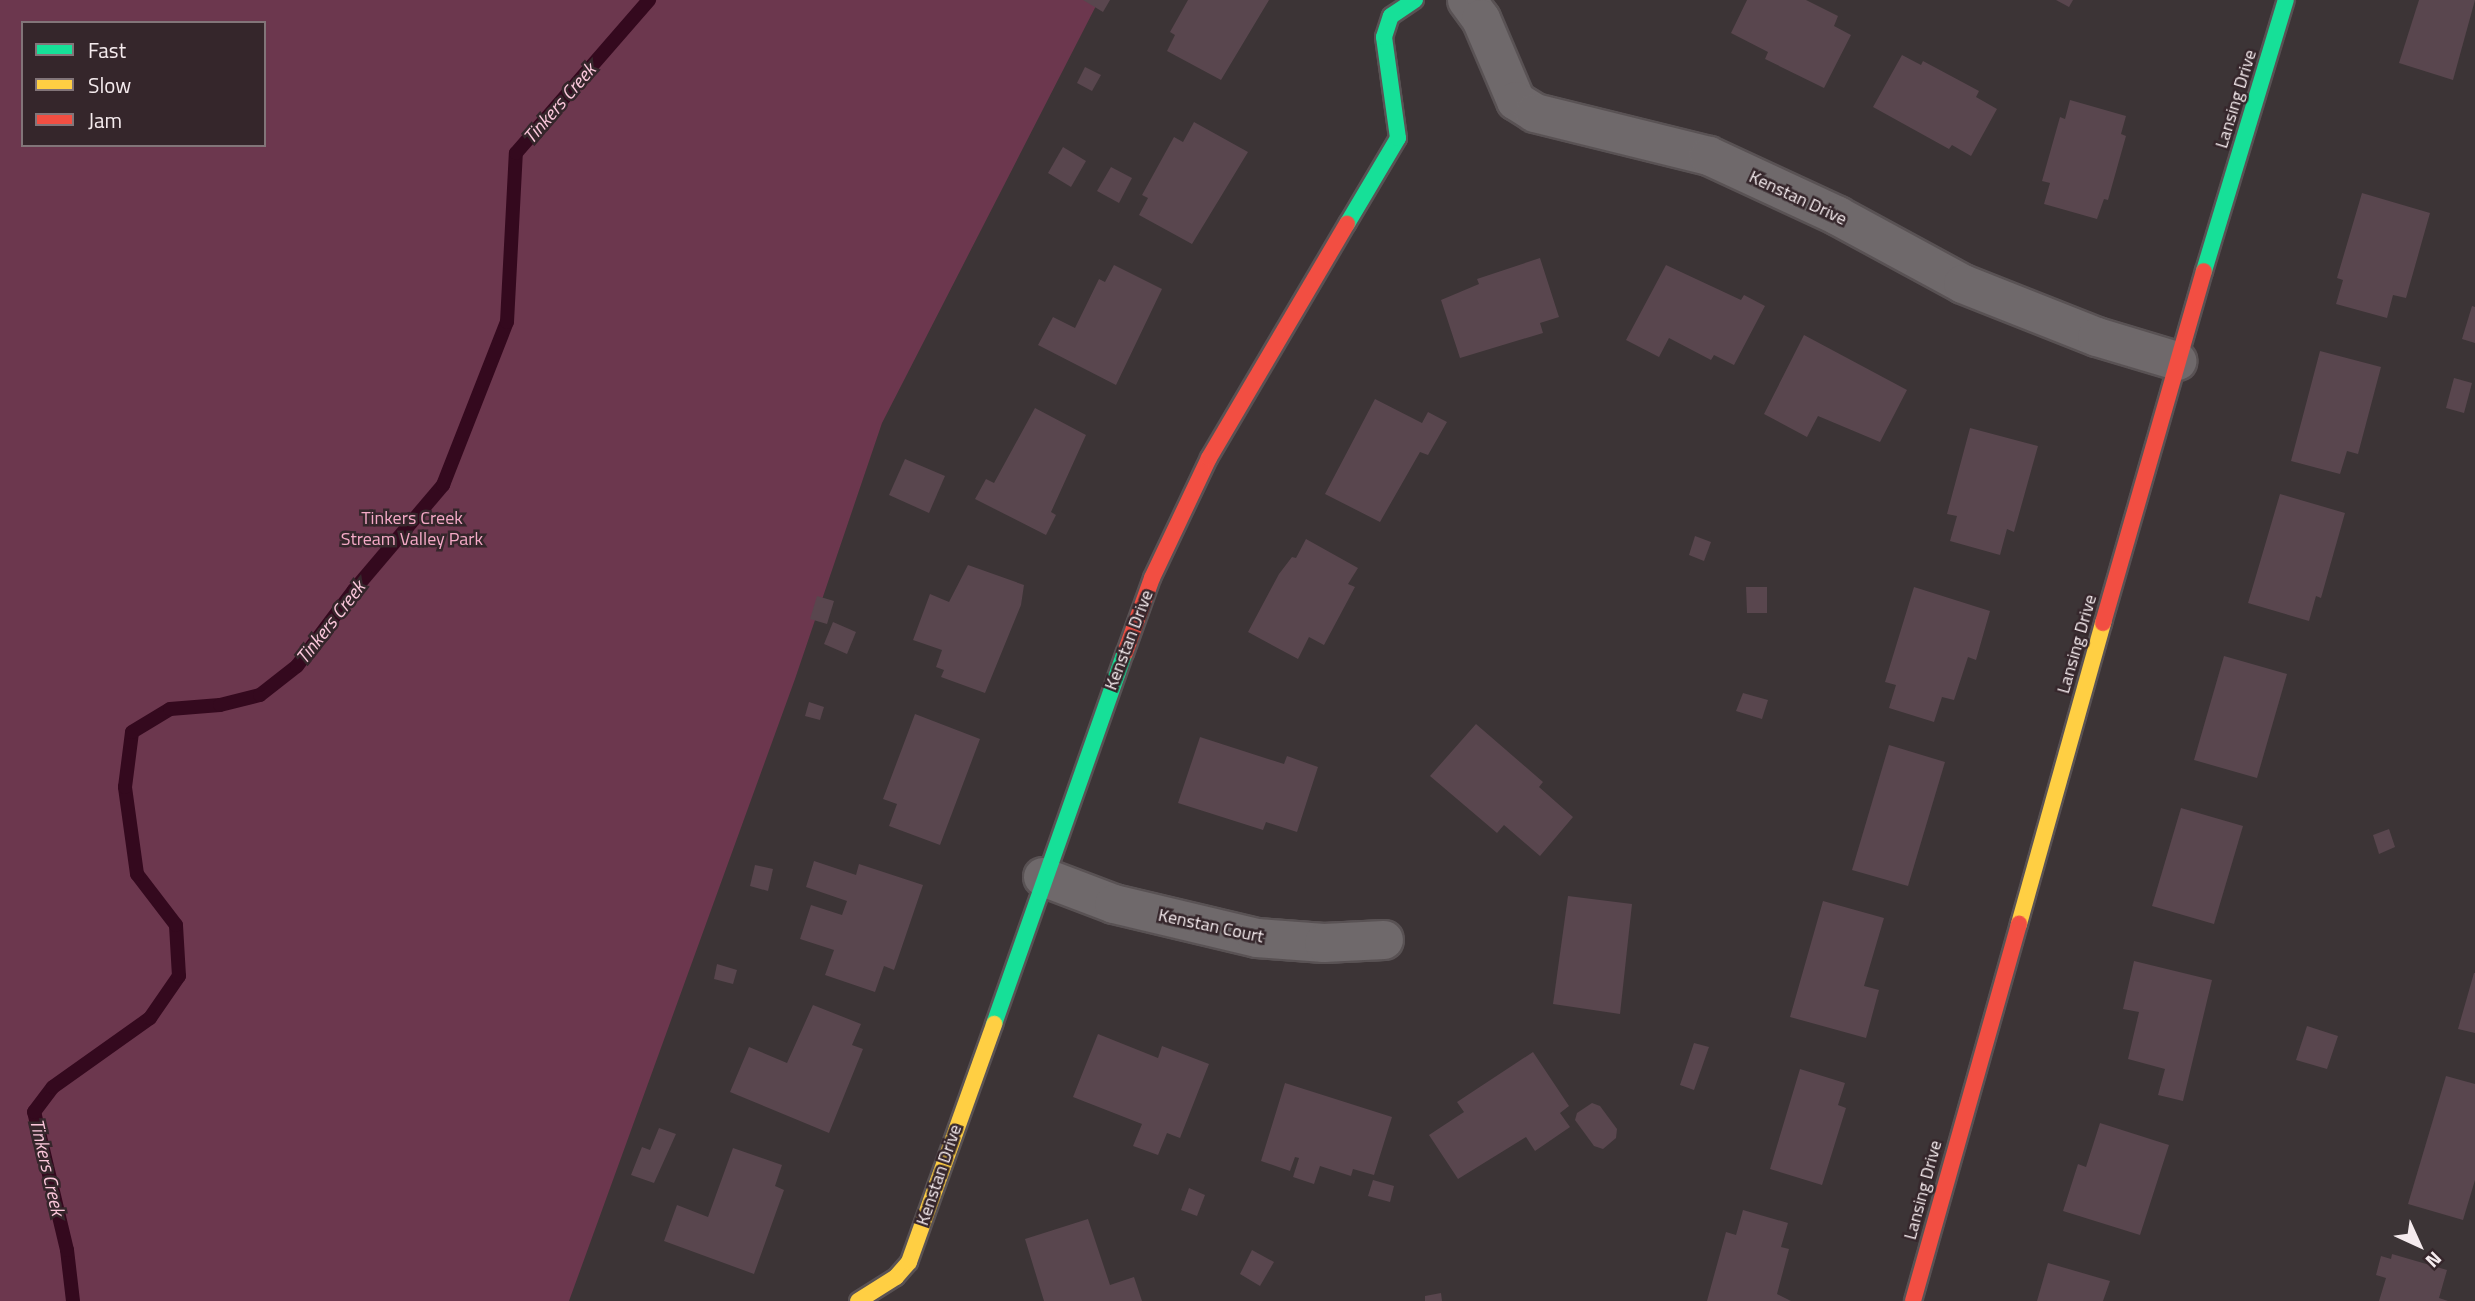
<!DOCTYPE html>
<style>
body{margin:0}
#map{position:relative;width:2475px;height:1301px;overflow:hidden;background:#3c3436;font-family:"Titillium Web",sans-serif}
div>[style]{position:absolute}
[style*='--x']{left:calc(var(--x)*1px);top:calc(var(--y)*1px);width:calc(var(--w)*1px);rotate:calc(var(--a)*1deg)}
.green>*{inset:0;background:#6c374e}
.stream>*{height:14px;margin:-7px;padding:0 7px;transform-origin:7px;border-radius:7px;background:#34091e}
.building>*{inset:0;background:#59464e}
.roads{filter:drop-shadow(2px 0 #595254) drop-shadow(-2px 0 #595254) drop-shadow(0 2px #595254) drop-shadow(0 -2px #595254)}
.street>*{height:38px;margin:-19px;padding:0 19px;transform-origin:19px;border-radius:19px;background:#6f696b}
.fast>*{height:16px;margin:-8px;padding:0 8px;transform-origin:8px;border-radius:8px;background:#16e098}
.slow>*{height:16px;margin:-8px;padding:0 8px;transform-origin:8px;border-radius:8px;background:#ffcf43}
.jam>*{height:16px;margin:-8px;padding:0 8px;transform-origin:8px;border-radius:8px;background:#f24e42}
span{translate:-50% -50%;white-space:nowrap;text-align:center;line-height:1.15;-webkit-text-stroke:5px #35262b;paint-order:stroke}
.street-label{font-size:18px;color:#f5ebee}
.park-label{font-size:18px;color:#f5aac7}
.water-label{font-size:19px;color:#fcc8dc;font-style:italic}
.legend{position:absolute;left:21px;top:21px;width:245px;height:126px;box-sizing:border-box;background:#35262b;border:2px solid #827579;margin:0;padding:9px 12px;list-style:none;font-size:21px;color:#f5ebee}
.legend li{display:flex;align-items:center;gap:14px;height:35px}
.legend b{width:35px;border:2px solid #827579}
.north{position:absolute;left:2384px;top:1210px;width:70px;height:70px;-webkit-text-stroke:5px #35262b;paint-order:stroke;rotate:135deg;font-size:19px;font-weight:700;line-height:28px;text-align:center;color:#f5ebee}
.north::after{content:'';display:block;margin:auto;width:24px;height:32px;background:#f5ebee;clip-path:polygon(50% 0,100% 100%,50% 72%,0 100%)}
</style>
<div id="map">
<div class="green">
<div style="clip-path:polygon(evenodd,0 0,1099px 0,882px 423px,795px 679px,569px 1301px,0 1301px,0 0,23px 23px,264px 23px,264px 145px,23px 145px,23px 23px)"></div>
</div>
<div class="stream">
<div style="--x:73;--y:1301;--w:51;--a:-96.7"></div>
<div style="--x:67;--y:1250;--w:142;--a:-103.4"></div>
<div style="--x:34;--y:1112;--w:31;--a:-53"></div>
<div style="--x:53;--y:1087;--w:119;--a:-35.4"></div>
<div style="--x:150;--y:1018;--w:51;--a:-55.4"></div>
<div style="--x:179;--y:976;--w:51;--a:-93.4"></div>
<div style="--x:176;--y:925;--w:64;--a:-127.4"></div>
<div style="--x:137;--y:874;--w:88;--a:-97.9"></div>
<div style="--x:125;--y:787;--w:55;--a:-82.7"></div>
<div style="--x:132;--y:732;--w:44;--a:-31.2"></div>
<div style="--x:170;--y:709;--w:50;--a:-4.6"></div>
<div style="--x:220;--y:705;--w:41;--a:-14"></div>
<div style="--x:260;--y:695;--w:47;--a:-38.1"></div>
<div style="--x:297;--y:666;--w:95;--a:-53.1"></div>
<div style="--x:354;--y:590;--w:138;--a:-49.7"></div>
<div style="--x:443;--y:485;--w:175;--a:-68.6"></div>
<div style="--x:507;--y:322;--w:169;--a:-87"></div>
<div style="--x:516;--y:153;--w:203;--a:-49"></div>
</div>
<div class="building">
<div style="clip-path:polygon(1083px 0,1110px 0,1103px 12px)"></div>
<div style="clip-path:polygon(1188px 0,1269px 0,1221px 80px,1167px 51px,1175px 35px,1170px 32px)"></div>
<div style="clip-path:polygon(1747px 0,1806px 0,1838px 16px,1834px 26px,1851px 35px,1824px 88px,1765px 59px,1768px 52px,1731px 33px)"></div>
<div style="clip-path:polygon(2056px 0,2073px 0,2069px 7px)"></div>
<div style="clip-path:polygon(2419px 0,2475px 0,2453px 80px,2399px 63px)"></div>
<div style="clip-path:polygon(1902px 55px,1921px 65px,1923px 61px,1979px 91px,1976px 97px,1997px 109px,1971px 156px,1952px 145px,1949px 149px,1873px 107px)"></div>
<div style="clip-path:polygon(1085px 67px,1101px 75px,1092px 91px,1077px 83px)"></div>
<div style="clip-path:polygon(2070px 100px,2126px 116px,2121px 134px,2126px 136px,2108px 200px,2104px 199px,2097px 219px,2044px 204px,2050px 183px,2042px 181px,2060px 117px,2065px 119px)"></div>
<div style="clip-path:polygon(1194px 122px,1248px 152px,1192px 244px,1139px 215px,1148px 198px,1142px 195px,1174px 137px,1183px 142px)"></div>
<div style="clip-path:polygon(1063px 147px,1086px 161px,1071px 187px,1048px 173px)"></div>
<div style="clip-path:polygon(1111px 167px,1132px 178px,1119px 203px,1097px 191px)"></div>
<div style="clip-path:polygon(2362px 193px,2430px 213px,2406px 298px,2393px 295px,2387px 318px,2336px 304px,2343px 280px,2337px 278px)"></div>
<div style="clip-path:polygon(1540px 258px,1559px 317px,1540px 323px,1543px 333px,1460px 358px,1441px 300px,1479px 284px,1477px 279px)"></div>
<div style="clip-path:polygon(1114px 265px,1162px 289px,1116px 385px,1038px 345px,1053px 317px,1075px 328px,1099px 279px,1105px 282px)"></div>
<div style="clip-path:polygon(1666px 265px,1741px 300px,1744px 295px,1765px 306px,1734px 365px,1714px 355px,1711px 360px,1669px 338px,1659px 357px,1626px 340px)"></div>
<div style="clip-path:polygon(2472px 306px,2475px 307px,2475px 343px,2462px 339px)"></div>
<div style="clip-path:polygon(1804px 335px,1907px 390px,1880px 442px,1818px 416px,1807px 437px,1764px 414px)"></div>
<div style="clip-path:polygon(2320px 351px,2381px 367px,2358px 454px,2347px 451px,2340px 474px,2291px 461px)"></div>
<div style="clip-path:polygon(2454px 378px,2472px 383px,2464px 413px,2446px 408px)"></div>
<div style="clip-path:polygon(1375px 399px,1422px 423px,1428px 412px,1447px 422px,1428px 455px,1420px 452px,1380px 522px,1325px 494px)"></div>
<div style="clip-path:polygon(1035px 408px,1086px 435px,1051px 512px,1056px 515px,1046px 535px,975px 499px,986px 479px,994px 483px)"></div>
<div style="clip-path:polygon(1970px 428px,2038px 446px,2014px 532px,2007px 529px,2000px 555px,1950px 541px,1957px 516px,1947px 514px)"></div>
<div style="clip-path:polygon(905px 459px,945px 476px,929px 513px,889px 495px)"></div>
<div style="clip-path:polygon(2280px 494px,2345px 513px,2321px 598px,2316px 596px,2309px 621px,2248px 603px)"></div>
<div style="clip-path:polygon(1695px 536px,1711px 542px,1704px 561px,1689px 555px)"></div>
<div style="clip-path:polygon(1306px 539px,1358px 568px,1348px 584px,1355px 587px,1324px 645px,1309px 637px,1298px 659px,1248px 632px,1279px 574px,1292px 557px,1296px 558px)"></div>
<div style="clip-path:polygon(968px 565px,1024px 585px,1021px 605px,985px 693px,941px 677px,944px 670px,936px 667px,942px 650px,913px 640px,930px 594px,949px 602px)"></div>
<div style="clip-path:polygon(1746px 587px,1767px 587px,1767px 613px,1747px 613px)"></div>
<div style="clip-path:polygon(1914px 587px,1990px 611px,1976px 660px,1968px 657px,1954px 700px,1942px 697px,1934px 722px,1889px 708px,1896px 685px,1885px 682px)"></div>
<div style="clip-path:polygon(817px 596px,834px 601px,827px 624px,810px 619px)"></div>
<div style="clip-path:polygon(833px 622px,856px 632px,847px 654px,824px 644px)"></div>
<div style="clip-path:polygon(2224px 656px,2287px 674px,2257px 778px,2194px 760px)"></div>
<div style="clip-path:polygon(1743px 693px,1768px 700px,1762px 719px,1736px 711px)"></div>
<div style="clip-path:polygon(809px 702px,824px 707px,820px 720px,805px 716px)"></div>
<div style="clip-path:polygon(915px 714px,980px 739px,940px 845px,889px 826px,897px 804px,883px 799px)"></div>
<div style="clip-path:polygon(1476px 724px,1543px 782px,1539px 787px,1573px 817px,1540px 856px,1504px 825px,1497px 833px,1430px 776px)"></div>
<div style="clip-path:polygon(1200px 737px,1284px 764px,1287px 756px,1318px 767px,1297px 832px,1266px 822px,1263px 830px,1178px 803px)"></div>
<div style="clip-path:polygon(1889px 745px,1945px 762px,1908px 886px,1852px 870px)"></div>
<div style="clip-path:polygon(2181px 808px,2243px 826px,2214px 924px,2152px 906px)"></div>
<div style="clip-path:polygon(2389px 829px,2395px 847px,2379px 854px,2373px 835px)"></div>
<div style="clip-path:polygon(814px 861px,856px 875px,859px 864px,923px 885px,894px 970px,884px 966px,875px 992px,825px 975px,834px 950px,800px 939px,811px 905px,842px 915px,847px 901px,806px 887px)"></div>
<div style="clip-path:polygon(755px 865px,773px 869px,768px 891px,750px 886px)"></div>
<div style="clip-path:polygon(1568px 896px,1632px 904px,1620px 1014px,1553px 1004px)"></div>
<div style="clip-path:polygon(1823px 901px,1884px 918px,1864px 986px,1879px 990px,1866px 1038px,1790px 1017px)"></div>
<div style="clip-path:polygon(2134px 961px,2212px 980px,2183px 1101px,2158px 1095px,2165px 1069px,2128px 1059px,2139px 1012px,2123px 1009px)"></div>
<div style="clip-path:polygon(717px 964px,737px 970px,733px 984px,714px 979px)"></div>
<div style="clip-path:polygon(2474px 973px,2475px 973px,2475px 1033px,2458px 1029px)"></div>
<div style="clip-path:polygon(813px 1005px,861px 1024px,852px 1045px,863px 1049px,829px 1133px,730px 1092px,749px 1047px,787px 1063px)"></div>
<div style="clip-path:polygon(2307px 1026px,2338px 1036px,2327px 1069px,2296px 1060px)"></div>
<div style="clip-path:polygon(1098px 1034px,1158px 1058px,1162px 1046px,1209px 1064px,1180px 1138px,1167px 1133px,1158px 1155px,1133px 1146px,1142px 1124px,1073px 1097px)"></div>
<div style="clip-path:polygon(1694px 1043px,1709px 1047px,1694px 1090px,1680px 1085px)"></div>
<div style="clip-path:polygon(1533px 1052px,1569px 1106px,1560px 1113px,1570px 1127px,1535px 1151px,1526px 1137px,1458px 1179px,1429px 1135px,1464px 1112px,1457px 1102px)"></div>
<div style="clip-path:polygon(1800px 1069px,1845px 1083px,1838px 1105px,1846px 1108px,1822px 1185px,1770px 1169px)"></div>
<div style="clip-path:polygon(2446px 1076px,2475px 1084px,2475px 1180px,2463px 1220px,2408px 1204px)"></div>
<div style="clip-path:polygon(1285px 1083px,1392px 1117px,1374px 1175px,1353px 1169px,1351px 1176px,1320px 1166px,1314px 1184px,1293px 1177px,1299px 1158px,1295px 1157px,1290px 1171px,1261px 1161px)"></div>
<div style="clip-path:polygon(1592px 1103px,1600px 1106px,1617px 1129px,1616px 1138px,1603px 1149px,1594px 1146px,1575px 1120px,1577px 1113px)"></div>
<div style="clip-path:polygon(2100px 1123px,2169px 1145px,2140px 1235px,2063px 1211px,2078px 1164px,2086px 1167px)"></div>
<div style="clip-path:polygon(659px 1128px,676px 1134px,654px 1183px,631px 1175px,642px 1147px,650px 1150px)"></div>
<div style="clip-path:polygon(733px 1148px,782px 1165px,775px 1186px,784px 1190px,754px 1274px,664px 1241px,677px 1205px,708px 1217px)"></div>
<div style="clip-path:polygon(1373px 1180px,1394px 1186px,1390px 1202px,1368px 1196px)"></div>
<div style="clip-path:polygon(1189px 1188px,1205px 1195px,1197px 1216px,1181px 1210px)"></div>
<div style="clip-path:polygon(1743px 1210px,1788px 1223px,1781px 1247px,1789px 1249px,1777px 1294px,1791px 1301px,1707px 1301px,1726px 1232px,1736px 1235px)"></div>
<div style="clip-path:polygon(1088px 1219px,1110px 1285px,1134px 1277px,1142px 1301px,1044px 1301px,1025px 1239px)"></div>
<div style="clip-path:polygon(1252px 1250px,1274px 1262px,1260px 1286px,1240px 1274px)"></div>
<div style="clip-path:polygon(2392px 1254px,2447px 1270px,2439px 1298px,2448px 1301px,2379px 1301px,2386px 1278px,2376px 1275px,2381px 1256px,2391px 1259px)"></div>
<div style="clip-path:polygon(2048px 1263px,2110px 1281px,2103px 1301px,2037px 1301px)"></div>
<div style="clip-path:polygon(1441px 1293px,1442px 1301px,1425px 1301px,1425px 1296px)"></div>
</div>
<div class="roads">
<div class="street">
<div style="--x:1467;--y:0;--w:24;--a:54"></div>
<div style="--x:1481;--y:19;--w:89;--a:66.9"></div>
<div style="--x:1516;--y:101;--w:22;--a:32"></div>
<div style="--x:1535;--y:113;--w:179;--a:13.9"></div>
<div style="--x:1709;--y:156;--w:142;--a:24.9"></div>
<div style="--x:1838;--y:216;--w:142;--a:28.5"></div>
<div style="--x:1963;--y:284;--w:144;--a:21.6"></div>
<div style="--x:2097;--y:337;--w:84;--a:16.7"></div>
<div style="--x:1043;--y:877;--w:76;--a:20.8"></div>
<div style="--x:1114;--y:904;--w:147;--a:13.4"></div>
<div style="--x:1257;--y:938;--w:67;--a:4.3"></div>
<div style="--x:1324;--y:943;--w:60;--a:-2.9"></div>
</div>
<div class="fast">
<div style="--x:1347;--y:224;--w:100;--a:-59.3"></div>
<div style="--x:1398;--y:138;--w:102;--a:-97.9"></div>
<div style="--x:1384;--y:37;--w:22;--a:-72"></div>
<div style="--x:1391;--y:16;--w:29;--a:-34"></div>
<div style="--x:2204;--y:271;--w:283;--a:-73.2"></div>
<div style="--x:994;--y:1024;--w:393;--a:-70.6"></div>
</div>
<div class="slow">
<div style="--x:2019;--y:924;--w:313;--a:-74.4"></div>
<div style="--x:858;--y:1301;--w:45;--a:-32.3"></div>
<div style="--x:896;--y:1277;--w:20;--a:-49"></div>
<div style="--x:909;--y:1262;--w:253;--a:-70.3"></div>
</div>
<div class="jam">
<div style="--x:2103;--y:623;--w:366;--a:-74"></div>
<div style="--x:1125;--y:653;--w:80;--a:-70.2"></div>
<div style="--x:1152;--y:578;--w:133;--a:-64.6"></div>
<div style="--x:1209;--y:458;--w:272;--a:-59.5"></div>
<div style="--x:1913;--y:1301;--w:392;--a:-74.3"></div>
</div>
</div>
<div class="street-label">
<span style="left:2236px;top:99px;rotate:-73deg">Lansing Drive</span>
<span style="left:1798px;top:198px;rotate:25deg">Kenstan Drive</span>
<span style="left:1129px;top:640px;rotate:-69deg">Kenstan Drive</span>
<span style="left:2077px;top:644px;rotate:-74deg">Lansing Drive</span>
<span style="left:1211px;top:926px;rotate:12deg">Kenstan Court</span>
<span style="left:939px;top:1175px;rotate:-71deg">Kenstan Drive</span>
<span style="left:1923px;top:1190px;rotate:-75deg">Lansing Drive</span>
</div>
<div class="park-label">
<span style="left:412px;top:529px">Tinkers Creek<br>Stream Valley Park</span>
</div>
<div class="water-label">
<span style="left:559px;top:103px;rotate:-49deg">Tinkers Creek</span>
<span style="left:330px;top:622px;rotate:-52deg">Tinkers Creek</span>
<span style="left:48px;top:1167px;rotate:77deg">Tinkers Creek</span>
</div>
<ul class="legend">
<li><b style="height:9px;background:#16e098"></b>Fast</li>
<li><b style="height:9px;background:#ffcf43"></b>Slow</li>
<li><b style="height:9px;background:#f24e42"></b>Jam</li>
</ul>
<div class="north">N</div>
</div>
